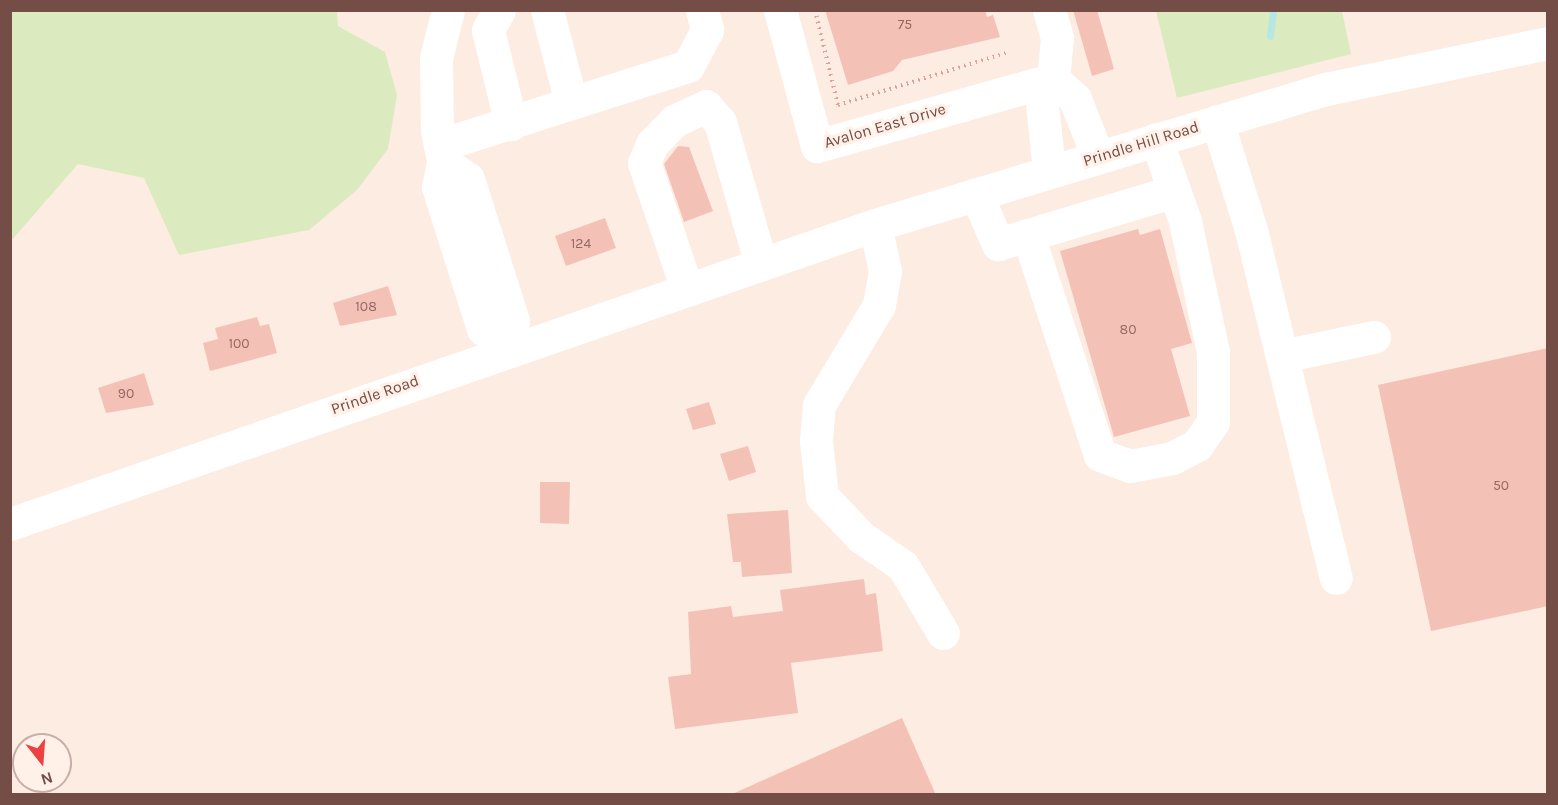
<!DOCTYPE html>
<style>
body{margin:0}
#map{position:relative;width:1558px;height:805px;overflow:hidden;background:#fdece1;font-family:Karla,sans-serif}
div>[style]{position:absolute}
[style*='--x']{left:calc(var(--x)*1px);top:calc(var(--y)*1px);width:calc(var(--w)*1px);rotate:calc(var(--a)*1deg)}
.green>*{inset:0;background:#dbebbf}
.stream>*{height:7px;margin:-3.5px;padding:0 3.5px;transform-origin:3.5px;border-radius:3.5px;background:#b5e7e3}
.building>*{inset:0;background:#f4c1b7}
.path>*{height:4px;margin-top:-2px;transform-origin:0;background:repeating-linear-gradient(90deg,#d8a49a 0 1.5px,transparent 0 6px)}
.minor>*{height:33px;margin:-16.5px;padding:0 16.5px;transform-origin:16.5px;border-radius:16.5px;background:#fff}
span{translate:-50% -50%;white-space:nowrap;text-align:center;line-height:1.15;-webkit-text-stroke:6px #fff1e8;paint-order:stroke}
.number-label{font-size:14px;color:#956a63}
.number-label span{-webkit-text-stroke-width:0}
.street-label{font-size:16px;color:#754d47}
.frame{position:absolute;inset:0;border:12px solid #754d47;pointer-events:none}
.north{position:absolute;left:12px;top:733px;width:60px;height:60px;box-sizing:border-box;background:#fff1e8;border:2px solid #c8afa8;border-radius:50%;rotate:163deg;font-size:16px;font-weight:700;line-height:24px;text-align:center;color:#754d47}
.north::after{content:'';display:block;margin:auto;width:21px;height:27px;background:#ed4041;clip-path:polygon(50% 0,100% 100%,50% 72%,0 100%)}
</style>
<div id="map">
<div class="green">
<div style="clip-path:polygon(11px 10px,337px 11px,338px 26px,385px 52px,397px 95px,388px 149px,357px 190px,309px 230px,179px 255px,144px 178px,78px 164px,11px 241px)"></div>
<div style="clip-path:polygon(1156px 11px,1342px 11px,1351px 54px,1177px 98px)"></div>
</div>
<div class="stream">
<div style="--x:1270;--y:36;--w:26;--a:-83"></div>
</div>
<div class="building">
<div style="clip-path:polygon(825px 10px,985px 10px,987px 17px,993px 15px,1000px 37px,902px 60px,893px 71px,848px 85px)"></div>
<div style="clip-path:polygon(1073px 10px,1097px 10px,1114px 69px,1092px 76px)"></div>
<div style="clip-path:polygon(678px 146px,689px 147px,713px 211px,684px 222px,664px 164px)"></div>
<div style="clip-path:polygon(605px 218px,616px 248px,566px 266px,555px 236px)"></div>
<div style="clip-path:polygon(1138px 229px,1140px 235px,1160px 229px,1192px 343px,1171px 349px,1190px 416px,1114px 437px,1060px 251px)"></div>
<div style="clip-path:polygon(388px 286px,397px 315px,340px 326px,333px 303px)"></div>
<div style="clip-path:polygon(257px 317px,260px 326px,269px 324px,277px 353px,210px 371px,203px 343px,218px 339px,215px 328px)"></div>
<div style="clip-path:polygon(1548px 348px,1548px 606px,1431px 631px,1378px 385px)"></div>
<div style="clip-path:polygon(144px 373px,154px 405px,106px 413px,98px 388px)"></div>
<div style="clip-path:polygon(709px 402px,716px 424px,693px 430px,686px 409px)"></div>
<div style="clip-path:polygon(748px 446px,756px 472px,729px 481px,720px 454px)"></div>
<div style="clip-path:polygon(540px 482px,570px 482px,569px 524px,540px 523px)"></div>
<div style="clip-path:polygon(788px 510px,792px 573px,742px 577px,741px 562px,733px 562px,727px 514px)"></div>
<div style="clip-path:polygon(864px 579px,866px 595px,876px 593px,883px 651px,791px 663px,798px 713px,675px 729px,668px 677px,691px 674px,688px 612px,731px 606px,733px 617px,783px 611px,780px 590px)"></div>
<div style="clip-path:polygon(902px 718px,936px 795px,730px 795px)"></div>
</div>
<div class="path">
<div style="--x:815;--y:10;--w:98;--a:76.4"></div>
<div style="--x:838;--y:105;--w:176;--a:-17.2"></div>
</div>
<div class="minor">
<div style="--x:448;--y:10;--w:49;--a:104"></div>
<div style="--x:436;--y:58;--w:72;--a:89.2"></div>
<div style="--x:437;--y:130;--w:33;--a:79"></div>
<div style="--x:443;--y:162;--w:25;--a:101"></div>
<div style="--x:438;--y:187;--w:149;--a:72.4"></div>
<div style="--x:483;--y:329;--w:19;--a:16"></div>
<div style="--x:499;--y:10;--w:23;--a:119"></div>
<div style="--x:488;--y:30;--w:97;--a:76.3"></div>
<div style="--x:547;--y:10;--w:96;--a:75.5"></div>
<div style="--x:780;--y:10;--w:141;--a:74.8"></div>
<div style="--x:817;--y:146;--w:245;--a:-15.8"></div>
<div style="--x:1049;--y:10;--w:29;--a:74"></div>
<div style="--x:1057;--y:38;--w:41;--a:95.6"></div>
<div style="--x:1053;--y:79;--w:26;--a:115"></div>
<div style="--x:1042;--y:103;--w:68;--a:84.1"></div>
<div style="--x:1053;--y:79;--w:30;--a:42"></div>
<div style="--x:1075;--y:99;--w:62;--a:68.4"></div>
<div style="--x:1217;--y:121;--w:114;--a:72.7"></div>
<div style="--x:1251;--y:230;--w:358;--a:76.3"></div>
<div style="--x:440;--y:145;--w:260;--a:-17.7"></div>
<div style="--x:688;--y:66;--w:41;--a:-62.2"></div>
<div style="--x:707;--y:30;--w:21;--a:-104"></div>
<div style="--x:443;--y:162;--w:30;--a:34"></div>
<div style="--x:468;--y:179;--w:149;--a:72.4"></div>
<div style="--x:513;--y:321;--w:18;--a:133"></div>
<div style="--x:976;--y:194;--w:55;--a:66.3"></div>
<div style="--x:998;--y:244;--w:181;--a:-16.7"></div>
<div style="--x:875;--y:225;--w:47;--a:77.7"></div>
<div style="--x:885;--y:271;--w:35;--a:100"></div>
<div style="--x:879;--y:305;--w:117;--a:121"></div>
<div style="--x:819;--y:405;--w:36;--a:95"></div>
<div style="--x:816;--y:441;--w:55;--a:83.8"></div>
<div style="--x:822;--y:496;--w:57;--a:46.4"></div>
<div style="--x:861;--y:537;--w:51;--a:34.6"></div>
<div style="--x:903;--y:566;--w:78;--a:59.2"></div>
<div style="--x:1028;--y:235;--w:231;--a:71.9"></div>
<div style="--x:1100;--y:455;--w:32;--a:20"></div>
<div style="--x:1130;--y:466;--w:43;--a:-10.8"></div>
<div style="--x:1172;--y:458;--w:28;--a:-27"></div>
<div style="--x:1197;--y:445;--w:28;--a:-55"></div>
<div style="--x:1213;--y:422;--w:70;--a:-90"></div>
<div style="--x:1213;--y:352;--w:134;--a:-102.1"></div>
<div style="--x:1185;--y:221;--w:87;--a:-109.5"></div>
<div style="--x:687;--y:289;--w:133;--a:-108.8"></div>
<div style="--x:644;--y:163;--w:21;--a:-67"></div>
<div style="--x:652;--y:144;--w:32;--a:-46"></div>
<div style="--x:674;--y:121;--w:35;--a:-25"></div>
<div style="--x:706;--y:106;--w:21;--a:49"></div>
<div style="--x:720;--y:122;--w:148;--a:73.9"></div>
<div style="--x:1282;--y:356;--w:94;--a:-11.7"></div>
<div style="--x:10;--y:524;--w:915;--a:-19.07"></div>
<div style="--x:875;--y:225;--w:471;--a:-16.8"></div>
<div style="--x:1326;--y:89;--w:227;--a:-11.7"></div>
</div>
<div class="number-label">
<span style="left:905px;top:25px">75</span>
<span style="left:581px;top:244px">124</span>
<span style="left:366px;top:307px">108</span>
<span style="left:1128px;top:330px">80</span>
<span style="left:239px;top:344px">100</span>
<span style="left:126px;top:394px">90</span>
<span style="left:1501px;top:486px">50</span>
</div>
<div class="street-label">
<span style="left:885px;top:126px;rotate:-16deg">Avalon East Drive</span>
<span style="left:1141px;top:144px;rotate:-17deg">Prindle Hill Road</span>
<span style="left:375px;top:395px;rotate:-19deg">Prindle Road</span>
</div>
<div class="frame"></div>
<div class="north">N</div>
</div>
